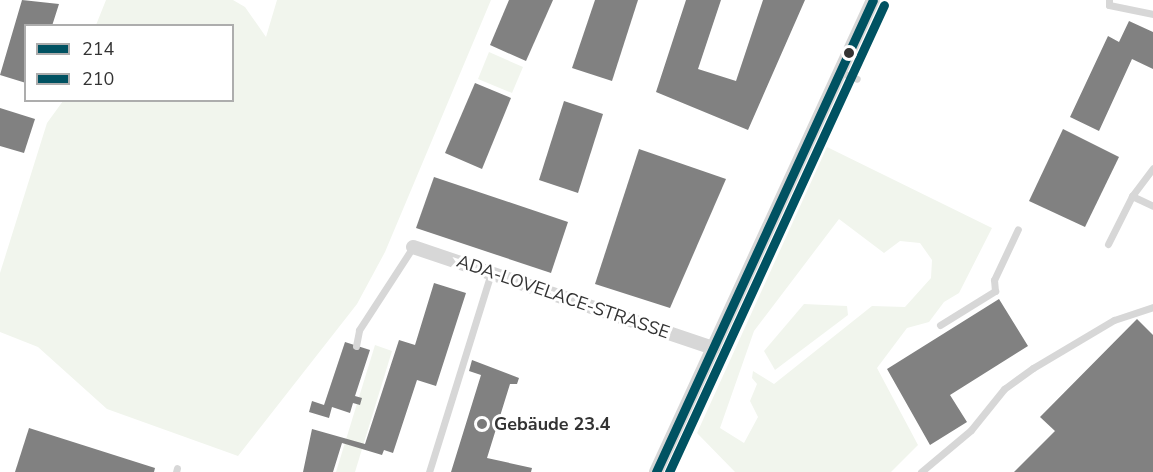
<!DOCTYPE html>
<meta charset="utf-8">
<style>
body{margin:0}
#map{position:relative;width:1153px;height:472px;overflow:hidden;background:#fff;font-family:"Nunito Sans",sans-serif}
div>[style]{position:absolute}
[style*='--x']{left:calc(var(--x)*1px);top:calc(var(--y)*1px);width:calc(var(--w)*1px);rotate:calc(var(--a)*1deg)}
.green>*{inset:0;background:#f1f5ed}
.building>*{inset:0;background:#818181}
.service>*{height:7px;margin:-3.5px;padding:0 3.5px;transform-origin:3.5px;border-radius:3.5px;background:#d7d7d7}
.minor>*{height:14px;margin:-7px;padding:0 7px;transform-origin:7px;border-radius:7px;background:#d7d7d7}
.bus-1>*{height:9px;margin:-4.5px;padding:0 4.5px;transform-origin:4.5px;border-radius:4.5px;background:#005262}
.bus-2>*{height:9px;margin:-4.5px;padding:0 4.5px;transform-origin:4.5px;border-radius:4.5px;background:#005262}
.dots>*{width:16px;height:16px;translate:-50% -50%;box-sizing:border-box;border:3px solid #fff;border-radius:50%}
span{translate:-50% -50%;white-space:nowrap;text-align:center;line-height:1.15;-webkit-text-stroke:6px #fff;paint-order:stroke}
.street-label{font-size:18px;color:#333}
.poi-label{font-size:18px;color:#333;font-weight:700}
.left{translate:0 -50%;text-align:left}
.legend{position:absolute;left:24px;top:24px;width:210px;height:78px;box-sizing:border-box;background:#fff;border:2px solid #adadad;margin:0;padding:8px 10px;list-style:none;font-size:18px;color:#333}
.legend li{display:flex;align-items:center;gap:12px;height:30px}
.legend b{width:30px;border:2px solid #adadad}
</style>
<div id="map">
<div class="green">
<div style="clip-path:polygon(106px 0,233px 0,245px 7px,266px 37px,277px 0,491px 0,385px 252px,357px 304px,238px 456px,107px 409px,38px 347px,0 332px,0 273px,47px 123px,63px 101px,232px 100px,232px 26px,96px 25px)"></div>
<div style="clip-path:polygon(489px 52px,523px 67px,512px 93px,478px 79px)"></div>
<div style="clip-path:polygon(evenodd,827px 147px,992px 228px,959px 293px,944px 302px,929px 322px,907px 328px,877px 368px,918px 445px,891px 472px,735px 472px,697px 433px,827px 147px,839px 219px,884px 253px,900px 241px,920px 243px,932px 260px,931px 278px,905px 307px,872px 306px,774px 384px,753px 371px,752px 378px,757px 384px,750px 401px,758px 417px,744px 443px,720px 428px,754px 331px,839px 219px)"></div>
<div style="clip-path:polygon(804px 304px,847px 306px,848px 315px,775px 370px,764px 351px)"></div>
<div style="clip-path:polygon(375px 345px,392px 351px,355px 472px,336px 472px)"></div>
</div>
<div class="building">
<div style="clip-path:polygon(22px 0,59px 4px,52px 26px,26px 26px,26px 83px,0 75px)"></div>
<div style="clip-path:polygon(509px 0,553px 0,526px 61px,490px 45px)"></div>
<div style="clip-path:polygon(595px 0,638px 0,612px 81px,572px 68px)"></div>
<div style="clip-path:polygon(686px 0,721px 0,698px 69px,736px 81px,763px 0,805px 0,748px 130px,656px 92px)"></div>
<div style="clip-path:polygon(1129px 21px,1153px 32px,1153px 69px,1132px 59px,1099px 131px,1070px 117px,1108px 36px,1119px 42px)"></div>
<div style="clip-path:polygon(475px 83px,511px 98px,482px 169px,445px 153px)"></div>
<div style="clip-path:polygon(564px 101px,603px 114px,578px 193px,539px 180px)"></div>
<div style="clip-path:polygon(0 108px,35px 119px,24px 153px,0 146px)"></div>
<div style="clip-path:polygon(1063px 129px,1119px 157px,1085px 227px,1029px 201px)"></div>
<div style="clip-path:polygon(639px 149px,726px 179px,670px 308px,595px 284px)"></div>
<div style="clip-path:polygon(434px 177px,568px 222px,551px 273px,416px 228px)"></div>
<div style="clip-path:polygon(434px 283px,466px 293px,436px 386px,417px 380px,393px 453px,384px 450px,382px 455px,342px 443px,333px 472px,303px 472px,312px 429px,365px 444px,399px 340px,415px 345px)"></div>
<div style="clip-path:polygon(999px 299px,1028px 346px,950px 395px,967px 422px,930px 445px,887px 369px)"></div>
<div style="clip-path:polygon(1137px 319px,1153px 335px,1153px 472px,1014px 472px,1055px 431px,1040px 417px)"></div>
<div style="clip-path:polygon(345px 342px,370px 350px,355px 396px,362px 398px,360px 405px,353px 403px,350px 413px,332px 407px,329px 418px,309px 412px,312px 401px,324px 405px)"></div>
<div style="clip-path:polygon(472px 360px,519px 378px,517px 384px,510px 384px,487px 458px,532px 468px,531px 472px,451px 472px,481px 375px,469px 371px)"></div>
<div style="clip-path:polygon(29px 428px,155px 468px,154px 472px,15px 472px)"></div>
</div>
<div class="service">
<div style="--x:1109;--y:0;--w:5;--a:90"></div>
<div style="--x:1109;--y:5;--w:45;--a:11.6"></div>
<div style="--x:840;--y:72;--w:18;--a:22"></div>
<div style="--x:1132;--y:196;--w:23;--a:25"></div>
<div style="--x:1108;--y:244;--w:54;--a:-63.4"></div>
<div style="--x:1132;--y:196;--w:35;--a:-53"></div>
<div style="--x:940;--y:325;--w:65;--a:-31.7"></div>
<div style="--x:995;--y:291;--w:11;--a:-95"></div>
<div style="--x:994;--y:280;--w:56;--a:-64.8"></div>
<div style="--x:356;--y:346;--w:16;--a:-79"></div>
<div style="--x:359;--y:330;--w:99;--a:-57"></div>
<div style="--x:176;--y:472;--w:4;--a:-76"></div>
<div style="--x:429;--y:472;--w:208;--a:-72.7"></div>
<div style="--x:921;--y:472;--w:65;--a:-40"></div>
<div style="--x:971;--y:430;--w:53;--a:-51.2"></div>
<div style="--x:1004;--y:389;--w:36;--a:-36"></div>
<div style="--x:1033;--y:368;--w:94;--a:-30.7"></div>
<div style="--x:1114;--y:320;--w:41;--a:-18.4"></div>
</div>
<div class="minor">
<div style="--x:413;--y:247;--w:317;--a:18.6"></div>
<div style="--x:656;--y:472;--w:519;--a:-65.31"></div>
</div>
<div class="bus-1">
<div style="--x:656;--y:472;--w:519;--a:-65.31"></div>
</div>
<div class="bus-2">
<div style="--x:669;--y:472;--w:514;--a:-65.28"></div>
</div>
<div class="dots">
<div style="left:849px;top:53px;background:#333"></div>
<div style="left:482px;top:424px;background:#7a7a7a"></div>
</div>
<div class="street-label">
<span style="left:563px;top:297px;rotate:19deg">ADA-LOVELACE-STRASSE</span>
</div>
<div class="poi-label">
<span class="left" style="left:494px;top:424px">Gebäude 23.4</span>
</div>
<ul class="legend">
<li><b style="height:8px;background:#005262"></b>214</li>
<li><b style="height:8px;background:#005262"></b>210</li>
</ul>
</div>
